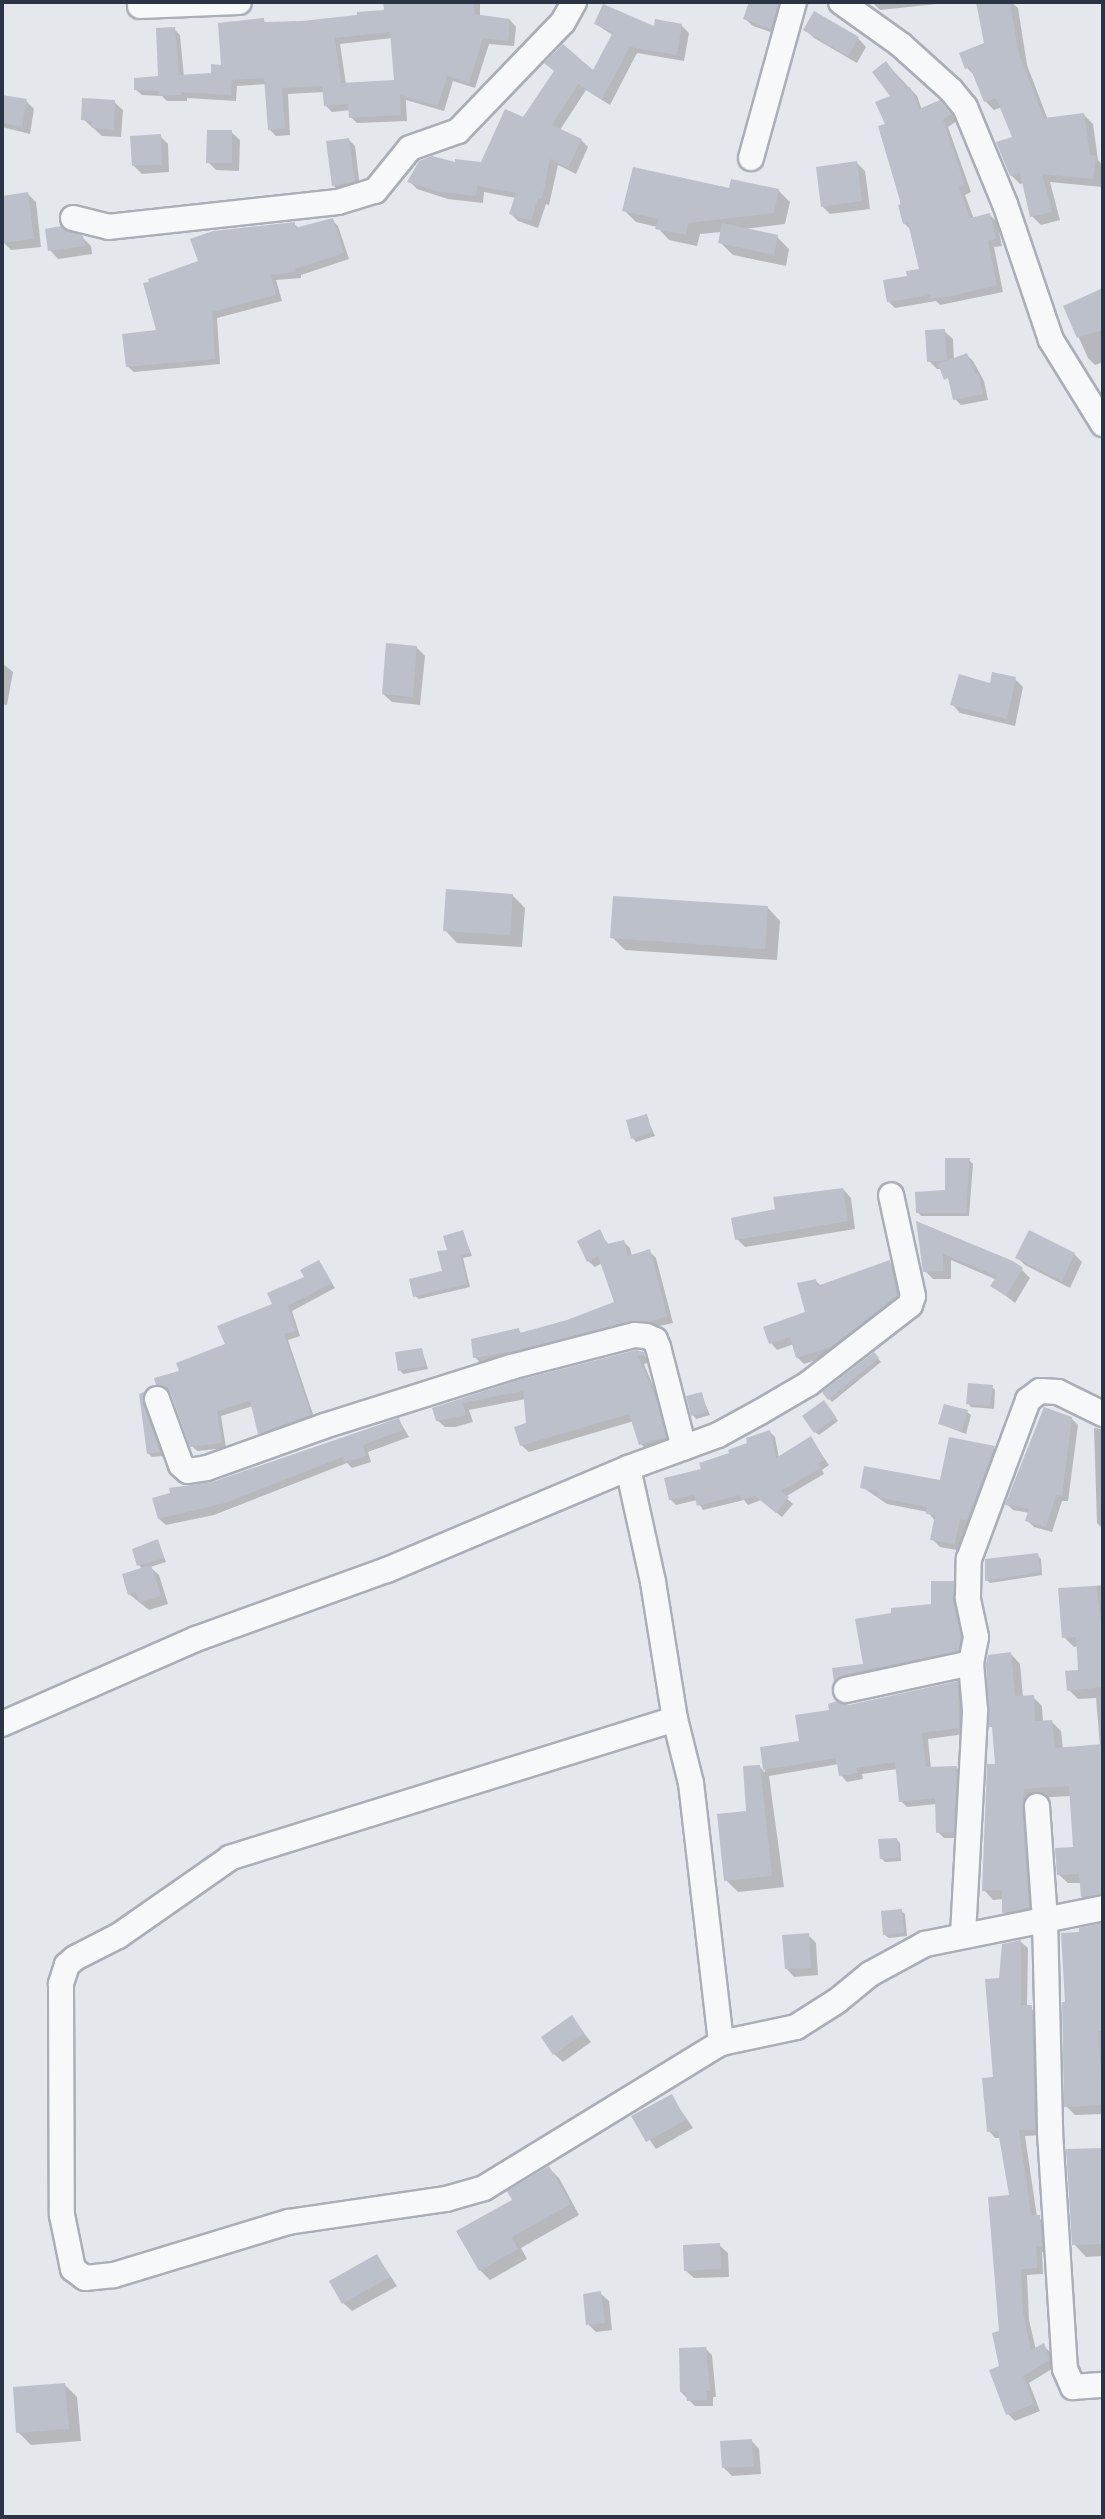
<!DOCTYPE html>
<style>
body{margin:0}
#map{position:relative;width:1105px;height:2519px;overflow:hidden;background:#e4e7ec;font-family:Manrope,sans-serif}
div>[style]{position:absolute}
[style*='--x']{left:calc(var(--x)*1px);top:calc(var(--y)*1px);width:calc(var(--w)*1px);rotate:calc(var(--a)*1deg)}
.shadow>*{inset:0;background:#0003}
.building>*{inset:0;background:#bbc0ca}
.roads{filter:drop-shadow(2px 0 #a9aeb7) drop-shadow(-2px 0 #a9aeb7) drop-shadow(0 2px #a9aeb7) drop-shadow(0 -2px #a9aeb7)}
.street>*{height:24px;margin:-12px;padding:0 12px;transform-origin:12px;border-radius:12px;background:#f7f8fa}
span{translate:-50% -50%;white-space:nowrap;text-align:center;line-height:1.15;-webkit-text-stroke:5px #f4f6f9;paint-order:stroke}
.frame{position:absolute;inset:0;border:4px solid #2b3445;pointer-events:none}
</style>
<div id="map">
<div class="shadow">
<div style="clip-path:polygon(evenodd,385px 2px,480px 2px,480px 17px,510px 20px,516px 27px,514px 46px,489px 44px,475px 88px,453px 81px,444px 111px,406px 100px,407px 121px,357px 123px,351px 117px,351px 110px,332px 112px,326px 106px,324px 92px,288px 94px,290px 135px,276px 136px,270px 130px,267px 84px,237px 86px,236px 101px,187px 98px,187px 101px,167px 101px,162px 96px,142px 95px,135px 89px,159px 78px,174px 29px,180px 35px,184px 77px,212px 75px,263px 20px,267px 24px,302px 23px,385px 12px,385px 2px,392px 38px,396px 82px,346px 84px,340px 44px,392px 38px)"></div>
<div style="clip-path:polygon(743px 2px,790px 2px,779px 35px,753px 26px,745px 19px,750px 4px)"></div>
<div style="clip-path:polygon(872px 2px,955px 2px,880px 10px)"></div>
<div style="clip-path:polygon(978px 2px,1011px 2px,1018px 8px,1027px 65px,1048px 120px,1084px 115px,1093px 124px,1098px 160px,1103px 166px,1102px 187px,1050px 182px,1060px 220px,1041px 225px,1032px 216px,1024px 183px,1020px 184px,1011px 175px,1014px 138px,1002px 107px,994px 110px,985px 101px,976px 77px,967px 68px,985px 45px)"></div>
<div style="clip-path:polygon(596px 24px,655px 28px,681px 25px,689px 33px,684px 61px,637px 53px,610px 105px,586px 90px,560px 130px,581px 140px,588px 147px,576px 174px,558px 165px,549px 205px,546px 204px,538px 228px,518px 221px,511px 214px,516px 198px,484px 192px,483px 203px,448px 199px,417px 189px,409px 181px,420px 162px,482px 164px,524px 120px,594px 73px,614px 36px)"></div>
<div style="clip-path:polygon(806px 30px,858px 38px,866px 47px,857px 63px,814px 38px)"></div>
<div style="clip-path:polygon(886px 63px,917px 96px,922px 110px,947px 109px,957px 121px,948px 127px,971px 192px,965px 195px,974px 219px,990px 215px,997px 222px,1002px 246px,994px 247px,1003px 292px,940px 305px,936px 301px,895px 308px,889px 302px,909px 277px,921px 270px,912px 231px,904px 223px,887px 125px,893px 96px)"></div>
<div style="clip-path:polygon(2px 96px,26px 101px,34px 109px,30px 134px,2px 127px)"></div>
<div style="clip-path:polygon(114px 102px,123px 110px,121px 137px,102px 136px,83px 119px)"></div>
<div style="clip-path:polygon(231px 132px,240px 140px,239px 171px,216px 170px,208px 162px)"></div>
<div style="clip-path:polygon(160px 136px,168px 144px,169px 172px,142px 174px,133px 165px)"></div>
<div style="clip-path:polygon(349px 140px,355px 146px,360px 187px,340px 192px,333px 185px)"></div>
<div style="clip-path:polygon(857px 163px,865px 171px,870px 209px,830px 214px,822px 206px)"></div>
<div style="clip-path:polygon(731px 190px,778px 190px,790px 202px,785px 224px,744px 229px,777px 237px,789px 249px,786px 266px,733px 255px,720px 242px,722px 232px,700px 234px,697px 246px,669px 240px,657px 227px,636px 222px,624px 210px)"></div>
<div style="clip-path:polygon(28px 194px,36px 202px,41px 247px,11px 250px,3px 242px,2px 197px)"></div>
<div style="clip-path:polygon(332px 220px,338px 226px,349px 259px,301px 275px,301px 278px,276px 280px,282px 301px,217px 318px,220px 364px,134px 372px,127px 366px,158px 332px,294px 224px,299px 228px)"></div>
<div style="clip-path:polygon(82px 237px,91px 246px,92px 254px,58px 259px,50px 250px)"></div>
<div style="clip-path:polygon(1103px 290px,1103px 362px,1095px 365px,1088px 358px,1065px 307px)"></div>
<div style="clip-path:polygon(944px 331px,953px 339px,954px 360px,967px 355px,973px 361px,984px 381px,988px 400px,961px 405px,955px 399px,952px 385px,942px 369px,937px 369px,929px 361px)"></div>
<div style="clip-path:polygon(416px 647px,425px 656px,420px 705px,392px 702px,383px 694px)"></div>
<div style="clip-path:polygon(2px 663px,13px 672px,7px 705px,2px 704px)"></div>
<div style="clip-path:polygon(1015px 679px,1023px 687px,1015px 726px,960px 713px,952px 704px,991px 685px)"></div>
<div style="clip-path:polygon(512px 895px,525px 908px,522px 947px,457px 943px,445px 930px)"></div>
<div style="clip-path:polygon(768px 908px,780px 921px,777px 960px,625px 950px,612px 937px)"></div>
<div style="clip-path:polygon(646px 1116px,655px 1136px,636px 1142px,633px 1138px)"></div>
<div style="clip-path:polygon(969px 1160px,973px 1164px,969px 1216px,921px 1216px,918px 1212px,946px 1192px)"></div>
<div style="clip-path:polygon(843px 1189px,851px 1198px,855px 1229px,745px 1247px,737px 1239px,777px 1210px)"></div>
<div style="clip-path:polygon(918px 1223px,1022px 1270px,1030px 1278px,1015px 1303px,993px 1286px,997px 1280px,951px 1260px,951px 1279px,933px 1279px,925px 1271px)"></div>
<div style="clip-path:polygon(463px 1232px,472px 1256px,463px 1258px,470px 1287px,419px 1299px,415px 1296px,444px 1272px,449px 1251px)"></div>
<div style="clip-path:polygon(599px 1232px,609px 1245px,624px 1242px,630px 1248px,632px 1256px,649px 1251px,656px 1258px,673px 1323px,481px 1364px,475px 1357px,518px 1330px,522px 1334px,567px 1322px,617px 1303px,602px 1263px,595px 1267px,588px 1261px)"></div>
<div style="clip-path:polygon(1074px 1254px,1082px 1262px,1070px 1288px,1025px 1265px,1017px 1257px)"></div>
<div style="clip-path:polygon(319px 1262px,335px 1288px,292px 1311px,300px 1336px,288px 1340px,315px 1420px,264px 1438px,259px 1433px,253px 1406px,221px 1416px,226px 1448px,197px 1451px,192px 1446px,171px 1391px,158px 1384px,227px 1345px,306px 1278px)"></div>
<div style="clip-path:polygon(889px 1262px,896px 1268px,903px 1303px,838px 1353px,804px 1364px,797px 1357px,794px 1344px,777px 1350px,771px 1343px,807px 1313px,815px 1280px,821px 1286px)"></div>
<div style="clip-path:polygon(422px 1350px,428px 1369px,403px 1374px,400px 1370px)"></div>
<div style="clip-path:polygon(642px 1353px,650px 1362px,644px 1364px,663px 1410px,672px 1444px,648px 1451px,641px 1444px,634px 1421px,529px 1452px,521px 1445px,528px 1425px,526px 1399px,469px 1410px,473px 1422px,455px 1427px,445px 1427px,437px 1420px,434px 1409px)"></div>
<div style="clip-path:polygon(874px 1354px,881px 1362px,832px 1402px,829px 1399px)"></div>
<div style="clip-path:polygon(992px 1387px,995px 1390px,994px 1409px,971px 1407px,968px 1403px)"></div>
<div style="clip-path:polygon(144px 1394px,147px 1397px,146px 1409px,163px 1456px,152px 1457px,149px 1454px,140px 1395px)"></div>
<div style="clip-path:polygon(701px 1394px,710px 1415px,696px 1419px,693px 1415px)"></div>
<div style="clip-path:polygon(827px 1406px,838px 1421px,819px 1435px,815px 1432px)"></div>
<div style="clip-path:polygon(967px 1412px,971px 1415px,966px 1434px,940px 1424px)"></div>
<div style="clip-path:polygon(1071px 1418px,1078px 1425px,1068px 1501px,1062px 1501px,1052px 1532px,1034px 1527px,1027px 1520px,1030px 1513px,1013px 1510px,1007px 1504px)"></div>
<div style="clip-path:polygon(399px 1420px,409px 1437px,368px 1452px,371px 1462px,352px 1468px,347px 1463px,214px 1515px,166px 1525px,159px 1519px,212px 1484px)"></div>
<div style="clip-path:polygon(1094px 1428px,1103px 1429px,1103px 1529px,1097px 1523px)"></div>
<div style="clip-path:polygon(770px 1432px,775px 1437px,779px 1458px,811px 1439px,829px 1465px,822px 1470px,824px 1474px,785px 1497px,793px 1504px,782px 1517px,761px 1500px,748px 1505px,744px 1500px,703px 1510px,697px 1500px,676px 1505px,670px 1499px,703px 1470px)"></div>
<div style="clip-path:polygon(994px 1448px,1002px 1455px,975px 1527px,967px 1526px,962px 1551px,940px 1547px,932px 1539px,936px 1522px,928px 1512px,887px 1504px,862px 1487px,942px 1482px)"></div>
<div style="clip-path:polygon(158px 1541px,166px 1562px,150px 1567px,159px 1575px,168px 1604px,149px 1610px,129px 1594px,143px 1570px,139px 1565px)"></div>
<div style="clip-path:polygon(1037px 1555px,1041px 1559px,1042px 1575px,990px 1583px,987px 1580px)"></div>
<div style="clip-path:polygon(953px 1583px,958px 1588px,966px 1644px,963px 1656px,841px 1686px,836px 1681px,834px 1670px,865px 1665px,933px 1606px)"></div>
<div style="clip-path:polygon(1103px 1585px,1103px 1905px,1092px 1906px,1082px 1897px,1081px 1883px,1068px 1883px,1058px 1874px,1074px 1849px,1071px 1796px,1033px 1798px,1038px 1917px,1013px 1922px,1004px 1912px,1004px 1899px,993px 1900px,984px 1890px,997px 1765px,994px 1729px,991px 1726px,1011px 1654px,1020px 1664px,1023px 1697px,1033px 1697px,1042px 1706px,1043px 1722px,1052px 1722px,1061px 1731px,1063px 1749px,1100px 1746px,1096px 1698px,1078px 1699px,1069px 1690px,1080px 1672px,1078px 1646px,1074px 1647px,1064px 1637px,1060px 1590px)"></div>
<div style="clip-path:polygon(957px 1683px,963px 1689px,965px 1734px,928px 1739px,931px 1769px,956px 1767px,963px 1774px,959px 1838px,944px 1838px,938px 1832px,937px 1804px,907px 1807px,901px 1801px,897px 1769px,862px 1774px,863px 1779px,847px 1782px,841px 1775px,839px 1764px,769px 1776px,784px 1887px,738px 1892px,726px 1880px,760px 1767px,765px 1773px,762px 1748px,801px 1742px,849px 1706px)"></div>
<div style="clip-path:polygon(897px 1840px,900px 1843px,901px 1861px,885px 1862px,882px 1859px)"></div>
<div style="clip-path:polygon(901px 1911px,905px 1914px,907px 1936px,889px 1938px,885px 1935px)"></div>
<div style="clip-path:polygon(1103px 1925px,1103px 2114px,1075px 2115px,1066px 2106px,1067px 2004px,1081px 1929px)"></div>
<div style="clip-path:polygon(808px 1935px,816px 1943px,818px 1975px,794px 1977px,786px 1968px)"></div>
<div style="clip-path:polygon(1021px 1942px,1028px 1948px,1027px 2007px,1038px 2013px,1041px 2135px,1025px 2136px,1037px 2217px,1047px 2224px,1048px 2252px,1042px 2252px,1043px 2274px,1027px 2275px,1029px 2320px,1036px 2350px,1043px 2345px,1050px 2352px,1055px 2367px,1029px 2383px,1040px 2411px,1015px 2421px,1008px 2414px,1001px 2333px,1011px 2196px,1001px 2138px,995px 2138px,989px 2131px,1000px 1980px)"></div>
<div style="clip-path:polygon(572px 2018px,591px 2042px,563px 2062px,554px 2054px)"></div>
<div style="clip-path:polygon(671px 2096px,693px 2128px,656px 2149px,634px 2117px)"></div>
<div style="clip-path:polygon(1103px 2150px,1103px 2256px,1086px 2257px,1074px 2244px,1068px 2151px)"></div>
<div style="clip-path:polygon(549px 2168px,559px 2178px,579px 2215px,521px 2248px,527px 2259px,490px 2280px,480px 2270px,514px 2201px)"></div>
<div style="clip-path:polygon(719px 2245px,728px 2253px,729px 2277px,694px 2278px,685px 2270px)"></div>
<div style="clip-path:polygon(377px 2256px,397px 2286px,352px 2311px,343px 2303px)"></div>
<div style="clip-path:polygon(600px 2293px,609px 2301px,612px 2330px,596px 2332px,588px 2324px)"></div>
<div style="clip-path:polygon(706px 2349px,712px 2355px,716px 2397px,713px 2397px,713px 2406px,695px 2406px,681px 2392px)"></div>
<div style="clip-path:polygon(65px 2385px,77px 2397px,81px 2441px,31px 2445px,18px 2432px)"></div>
<div style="clip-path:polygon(751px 2440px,759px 2449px,761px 2474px,732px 2476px,724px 2468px)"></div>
</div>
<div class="building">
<div style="clip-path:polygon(evenodd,383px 2px,474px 2px,474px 14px,510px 19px,508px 41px,483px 38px,469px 83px,447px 76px,438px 106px,400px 95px,401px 115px,349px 118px,348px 104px,324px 106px,322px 86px,282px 88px,285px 129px,268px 130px,264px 78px,232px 80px,231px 95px,181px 92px,181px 95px,159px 96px,158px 91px,134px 90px,134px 78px,158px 76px,156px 28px,175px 27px,179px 75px,211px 73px,211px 64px,221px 65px,218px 23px,264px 18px,264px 22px,302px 21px,357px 15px,357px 12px,384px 10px,383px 2px,390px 32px,394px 80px,341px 83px,335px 38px,390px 32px)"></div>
<div style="clip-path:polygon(749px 2px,779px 2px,771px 29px,743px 19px)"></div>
<div style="clip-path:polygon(976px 2px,1010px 2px,1019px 54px,1044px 118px,1084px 113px,1090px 155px,1096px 156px,1093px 179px,1042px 174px,1052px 212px,1030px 217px,1020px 173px,1010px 176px,996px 142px,1012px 137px,996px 98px,984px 102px,970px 67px,965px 69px,959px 53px,984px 43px)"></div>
<div style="clip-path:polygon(603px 4px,654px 26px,655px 19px,682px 24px,677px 55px,630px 47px,602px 99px,578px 84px,552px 125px,582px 139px,568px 168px,550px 159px,542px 199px,538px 198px,531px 221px,509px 214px,516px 193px,477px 186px,476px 196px,440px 192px,407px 182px,419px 161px,432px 156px,455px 162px,455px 159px,481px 162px,505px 109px,523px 117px,554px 71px,544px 63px,563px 44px,593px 70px,613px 32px,594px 24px)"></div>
<div style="clip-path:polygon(814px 11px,859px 37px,848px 56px,803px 30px)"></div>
<div style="clip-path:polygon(886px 61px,907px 89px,910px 87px,919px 109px,940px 100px,951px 114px,943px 120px,965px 185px,959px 188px,970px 218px,990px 213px,996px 239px,988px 241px,997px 285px,952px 296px,931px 299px,930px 295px,887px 302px,883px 280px,907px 276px,906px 271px,919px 269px,908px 223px,903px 224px,898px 205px,901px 204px,878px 126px,885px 124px,875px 102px,890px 96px,872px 72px)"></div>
<div style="clip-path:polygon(2px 95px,27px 99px,22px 127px,2px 123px)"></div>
<div style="clip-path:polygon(82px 98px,115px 100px,114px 130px,92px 128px,92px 121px,81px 120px)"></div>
<div style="clip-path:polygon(207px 130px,232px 130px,232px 163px,206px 163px)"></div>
<div style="clip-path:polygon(161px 134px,162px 165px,132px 166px,130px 136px)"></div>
<div style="clip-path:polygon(349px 138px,355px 181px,332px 186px,326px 141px)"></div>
<div style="clip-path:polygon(857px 161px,862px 201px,821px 207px,816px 167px)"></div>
<div style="clip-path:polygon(633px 167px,729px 188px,731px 179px,779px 189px,774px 213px,688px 223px,686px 235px,655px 229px,658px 219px,622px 211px)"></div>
<div style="clip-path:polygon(28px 192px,34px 239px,2px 243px,2px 196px)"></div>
<div style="clip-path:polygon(333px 218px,344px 253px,295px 269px,296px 272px,271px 275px,276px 295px,212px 312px,215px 359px,126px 367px,122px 334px,156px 330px,143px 283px,149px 282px,148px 279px,198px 261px,190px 239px,213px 231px,295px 222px,295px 228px)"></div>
<div style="clip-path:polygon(722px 223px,778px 235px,774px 255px,718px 243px)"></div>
<div style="clip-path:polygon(61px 226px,83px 236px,85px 246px,48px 251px,45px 229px)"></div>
<div style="clip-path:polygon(1103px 288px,1103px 330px,1077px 338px,1063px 306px)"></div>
<div style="clip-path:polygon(945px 329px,947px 360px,927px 362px,925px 330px)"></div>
<div style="clip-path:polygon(967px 353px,975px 374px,978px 373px,983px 394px,953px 400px,948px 378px,944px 380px,938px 364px)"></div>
<div style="clip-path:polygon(386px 643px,417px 646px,413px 697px,382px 694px)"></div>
<div style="clip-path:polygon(992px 672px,1016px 677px,1007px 719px,950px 705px,959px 674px,990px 683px)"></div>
<div style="clip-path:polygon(446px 889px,513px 894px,510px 935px,443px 931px)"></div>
<div style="clip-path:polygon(613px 896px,768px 906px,765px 949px,610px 938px)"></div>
<div style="clip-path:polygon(647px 1114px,652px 1132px,631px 1139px,626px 1120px)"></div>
<div style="clip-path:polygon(945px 1158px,970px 1158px,966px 1213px,916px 1213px,915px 1192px,945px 1190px)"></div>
<div style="clip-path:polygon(843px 1188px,848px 1221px,735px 1240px,731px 1218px,775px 1209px,773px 1197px)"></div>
<div style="clip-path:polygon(916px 1221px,1013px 1261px,1023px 1268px,1006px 1296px,990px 1286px,997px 1276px,943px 1254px,943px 1271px,923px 1272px)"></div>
<div style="clip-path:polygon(600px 1229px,607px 1244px,624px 1240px,628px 1256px,650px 1249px,667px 1316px,650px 1322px,631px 1321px,515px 1351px,473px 1358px,471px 1339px,519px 1328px,520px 1333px,567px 1320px,614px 1302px,598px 1256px,587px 1262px,577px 1241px)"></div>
<div style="clip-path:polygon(463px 1230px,470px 1253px,460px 1255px,467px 1284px,413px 1297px,409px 1279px,442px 1271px,437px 1251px,447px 1250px,443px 1236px)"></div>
<div style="clip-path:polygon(1029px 1230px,1075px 1253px,1062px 1281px,1015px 1258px)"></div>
<div style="clip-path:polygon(319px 1260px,332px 1283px,288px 1306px,296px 1331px,284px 1334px,311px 1415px,258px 1434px,250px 1401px,217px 1411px,222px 1443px,190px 1447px,171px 1394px,166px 1387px,156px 1385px,154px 1378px,179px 1371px,176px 1363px,225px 1344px,217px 1326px,272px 1304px,267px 1293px,304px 1277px,300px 1270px)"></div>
<div style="clip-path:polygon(890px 1260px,897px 1296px,831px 1347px,796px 1358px,790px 1337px,769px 1344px,763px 1327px,805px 1312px,797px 1283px,816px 1279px,817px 1286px)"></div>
<div style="clip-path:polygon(422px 1348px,425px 1366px,398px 1371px,395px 1352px)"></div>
<div style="clip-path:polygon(636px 1350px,644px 1352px,645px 1355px,638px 1356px,657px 1401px,666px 1437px,639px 1445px,629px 1414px,520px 1446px,514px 1427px,526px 1423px,523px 1391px,463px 1403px,466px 1415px,436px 1421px,432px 1408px,515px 1381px)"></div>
<div style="clip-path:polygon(874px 1352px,879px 1358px,828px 1400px,822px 1392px)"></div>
<div style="clip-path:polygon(968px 1383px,993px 1385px,990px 1406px,966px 1404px)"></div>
<div style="clip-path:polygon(144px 1392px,143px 1404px,161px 1452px,147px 1454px,139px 1394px)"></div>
<div style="clip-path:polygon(702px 1392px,707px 1412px,691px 1416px,686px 1396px)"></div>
<div style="clip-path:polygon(824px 1400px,836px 1417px,814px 1433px,802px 1416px)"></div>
<div style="clip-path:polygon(944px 1404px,968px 1410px,962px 1431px,938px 1424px)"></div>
<div style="clip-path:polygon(1044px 1407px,1072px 1417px,1062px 1496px,1056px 1495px,1046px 1527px,1025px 1521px,1029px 1509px,1005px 1505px)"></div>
<div style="clip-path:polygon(399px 1418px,403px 1430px,363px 1445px,366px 1456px,344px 1463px,343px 1457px,225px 1503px,158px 1519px,152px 1498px,170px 1493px,169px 1488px,212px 1482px)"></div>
<div style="clip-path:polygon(770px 1430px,776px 1458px,811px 1436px,825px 1460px,818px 1464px,821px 1468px,781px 1491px,789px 1497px,776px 1513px,755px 1496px,741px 1500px,740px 1495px,697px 1506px,694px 1495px,669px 1500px,664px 1478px,701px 1469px,699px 1463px,729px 1453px,728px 1450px,747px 1443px,746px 1438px)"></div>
<div style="clip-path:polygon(949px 1437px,995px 1446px,967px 1520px,960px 1519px,955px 1544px,930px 1540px,935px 1515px,926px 1514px,927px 1507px,877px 1497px,879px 1492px,860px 1488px,864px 1466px,940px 1480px)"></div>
<div style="clip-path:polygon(158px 1539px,164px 1558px,137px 1566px,132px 1549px)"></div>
<div style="clip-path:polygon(1038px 1553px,1040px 1572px,985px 1581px,985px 1559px)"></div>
<div style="clip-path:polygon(151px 1565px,161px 1596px,139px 1603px,136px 1592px,128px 1595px,122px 1574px)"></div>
<div style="clip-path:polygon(931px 1581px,954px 1581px,953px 1601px,961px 1637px,958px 1651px,843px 1675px,834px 1682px,832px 1668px,863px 1664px,855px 1619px,891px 1613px,891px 1608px,931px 1604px)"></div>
<div style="clip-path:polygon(1096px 1586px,1103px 1639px,1103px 1687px,1067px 1691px,1065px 1671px,1078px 1670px,1076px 1637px,1062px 1638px,1058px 1588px)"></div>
<div style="clip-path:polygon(1011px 1652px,1015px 1696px,1034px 1695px,1035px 1721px,1052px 1720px,1055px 1748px,1103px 1744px,1103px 1894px,1081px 1897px,1079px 1874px,1057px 1875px,1055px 1848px,1073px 1847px,1069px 1786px,1024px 1789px,1022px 1807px,1029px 1908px,1002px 1913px,1002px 1890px,982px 1891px,987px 1764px,995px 1764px,992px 1727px,989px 1727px,986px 1664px,988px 1655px)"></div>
<div style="clip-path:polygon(958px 1681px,959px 1728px,922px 1733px,926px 1767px,957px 1766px,954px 1832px,936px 1833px,935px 1798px,899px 1802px,895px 1762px,856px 1768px,858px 1773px,839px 1776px,836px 1758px,763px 1770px,760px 1747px,799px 1741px,795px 1715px,829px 1710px,828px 1704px,837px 1701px,849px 1705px)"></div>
<div style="clip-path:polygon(760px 1765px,772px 1876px,724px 1881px,717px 1814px,746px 1811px,743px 1766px)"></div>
<div style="clip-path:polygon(897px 1838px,899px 1858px,880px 1859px,878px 1839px)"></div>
<div style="clip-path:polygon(902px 1909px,904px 1933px,883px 1935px,881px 1911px)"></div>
<div style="clip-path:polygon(1103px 1923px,1103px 2031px,1098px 2031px,1103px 2105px,1064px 2107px,1062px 2002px,1065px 2002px,1061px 1933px,1079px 1932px,1079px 1928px)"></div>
<div style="clip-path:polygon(809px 1933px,811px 1968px,785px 1969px,782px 1935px)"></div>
<div style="clip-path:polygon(1021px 1940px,1021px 2005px,1032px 2005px,1035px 2129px,1019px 2130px,1031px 2215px,1040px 2215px,1042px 2246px,1036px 2246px,1037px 2268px,1021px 2269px,1023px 2312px,1031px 2350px,1044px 2343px,1050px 2360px,1023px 2376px,1034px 2404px,1006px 2415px,989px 2370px,999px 2366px,992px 2333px,999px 2331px,988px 2197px,1009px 2195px,998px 2131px,987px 2132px,982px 2078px,993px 2077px,985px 1979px,999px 1978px,1002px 1944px)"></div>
<div style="clip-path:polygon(572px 2015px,584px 2033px,553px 2055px,541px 2037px)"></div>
<div style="clip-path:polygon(672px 2094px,686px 2120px,646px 2142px,631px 2116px)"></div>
<div style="clip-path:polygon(1103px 2148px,1103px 2244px,1072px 2245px,1066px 2149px)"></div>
<div style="clip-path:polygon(549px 2166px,571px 2204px,512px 2237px,518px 2249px,479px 2271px,456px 2231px,512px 2200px,507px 2191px)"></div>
<div style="clip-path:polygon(720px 2243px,721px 2269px,684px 2271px,683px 2245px)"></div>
<div style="clip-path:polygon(377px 2254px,390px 2277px,342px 2304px,329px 2281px)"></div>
<div style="clip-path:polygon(601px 2291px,605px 2323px,586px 2325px,583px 2294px)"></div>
<div style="clip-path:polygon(706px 2347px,710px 2391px,707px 2391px,707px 2400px,687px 2401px,686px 2392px,680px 2392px,679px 2348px)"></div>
<div style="clip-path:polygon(65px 2383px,69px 2429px,16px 2433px,13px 2387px)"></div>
<div style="clip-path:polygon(752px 2439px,754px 2466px,722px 2468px,720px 2441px)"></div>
</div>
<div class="roads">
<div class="street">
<div style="--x:841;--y:2;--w:74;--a:35.6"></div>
<div style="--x:901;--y:45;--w:67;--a:42"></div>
<div style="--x:951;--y:90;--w:22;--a:51"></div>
<div style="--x:965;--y:107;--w:105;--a:67.6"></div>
<div style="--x:1005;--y:204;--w:144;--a:71.3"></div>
<div style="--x:1051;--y:340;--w:99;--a:58.2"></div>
<div style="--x:140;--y:6;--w:99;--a:-2.3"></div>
<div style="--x:751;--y:158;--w:162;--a:-74.6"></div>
<div style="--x:73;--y:218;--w:36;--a:14"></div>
<div style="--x:108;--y:227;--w:231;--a:-6.2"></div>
<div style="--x:338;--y:202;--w:39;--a:-17"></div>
<div style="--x:375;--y:191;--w:55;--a:-50.9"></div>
<div style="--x:410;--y:148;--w:51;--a:-19.5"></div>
<div style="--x:458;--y:131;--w:151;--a:-46.1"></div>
<div style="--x:563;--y:22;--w:23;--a:-61"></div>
<div style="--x:157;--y:1399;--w:70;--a:70"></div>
<div style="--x:181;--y:1465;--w:9;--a:41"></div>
<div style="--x:188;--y:1471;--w:19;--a:-9"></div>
<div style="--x:207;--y:1468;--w:124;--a:-19.7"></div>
<div style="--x:324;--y:1426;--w:196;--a:-17.5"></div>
<div style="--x:511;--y:1367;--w:128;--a:-14.5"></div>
<div style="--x:635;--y:1335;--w:11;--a:5"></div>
<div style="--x:646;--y:1336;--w:10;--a:24"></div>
<div style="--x:655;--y:1340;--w:8;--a:67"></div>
<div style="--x:658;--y:1347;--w:104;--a:75.6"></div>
<div style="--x:628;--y:1468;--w:117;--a:77.6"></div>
<div style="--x:653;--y:1582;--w:139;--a:80.9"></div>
<div style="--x:675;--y:1719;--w:66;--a:76"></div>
<div style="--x:691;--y:1783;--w:262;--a:83.4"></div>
<div style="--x:846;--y:1690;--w:128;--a:-12.2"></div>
<div style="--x:675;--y:1719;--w:466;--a:162.7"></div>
<div style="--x:230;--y:1858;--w:136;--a:145.1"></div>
<div style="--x:118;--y:1936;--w:48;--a:152.9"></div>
<div style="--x:75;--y:1958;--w:11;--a:139"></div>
<div style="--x:67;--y:1965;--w:20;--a:108"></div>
<div style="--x:61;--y:1984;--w:231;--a:89.8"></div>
<div style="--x:62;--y:2215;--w:55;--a:78.5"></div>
<div style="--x:73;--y:2269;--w:15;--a:37"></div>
<div style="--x:85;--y:2278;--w:29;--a:-6"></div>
<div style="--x:114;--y:2275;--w:182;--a:-16.9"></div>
<div style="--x:288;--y:2222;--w:160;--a:-8.3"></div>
<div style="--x:446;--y:2199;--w:40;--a:-16"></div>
<div style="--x:484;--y:2188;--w:278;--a:-31.5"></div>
<div style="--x:721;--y:2043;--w:77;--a:-12"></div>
<div style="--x:796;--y:2027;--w:49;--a:-32.4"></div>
<div style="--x:837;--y:2001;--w:43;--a:-39.3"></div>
<div style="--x:870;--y:1974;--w:63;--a:-28.6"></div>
<div style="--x:925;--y:1944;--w:182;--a:-11.4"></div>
<div style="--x:2;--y:1724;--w:212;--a:-23.7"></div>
<div style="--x:196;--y:1639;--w:203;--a:-19.9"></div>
<div style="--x:387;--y:1570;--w:262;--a:-22.9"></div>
<div style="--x:628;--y:1468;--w:96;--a:-20.1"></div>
<div style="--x:718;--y:1435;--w:48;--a:-28.7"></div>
<div style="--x:760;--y:1412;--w:56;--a:-30.3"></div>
<div style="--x:808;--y:1384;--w:129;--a:-37.8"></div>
<div style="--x:910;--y:1305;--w:9;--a:-72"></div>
<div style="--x:913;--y:1296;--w:103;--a:-102.3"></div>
<div style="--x:1037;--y:1806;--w:114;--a:86"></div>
<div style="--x:1045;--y:1920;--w:212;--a:88.6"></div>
<div style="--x:1050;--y:2132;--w:237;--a:86.4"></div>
<div style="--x:1065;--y:2369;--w:20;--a:66"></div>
<div style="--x:1073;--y:2387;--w:30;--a:-4"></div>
<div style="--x:963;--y:1935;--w:225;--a:-86.9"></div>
<div style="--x:975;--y:1710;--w:47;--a:-94.9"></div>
<div style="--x:971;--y:1663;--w:26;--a:-79"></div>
<div style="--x:976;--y:1637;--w:40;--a:-102"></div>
<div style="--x:968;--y:1598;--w:39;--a:-89"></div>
<div style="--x:969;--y:1559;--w:170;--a:-69.6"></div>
<div style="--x:1028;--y:1400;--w:15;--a:-37"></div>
<div style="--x:1040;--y:1391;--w:18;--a:3"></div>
<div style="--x:1058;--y:1392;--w:50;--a:26.1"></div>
</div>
</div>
<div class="frame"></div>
</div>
